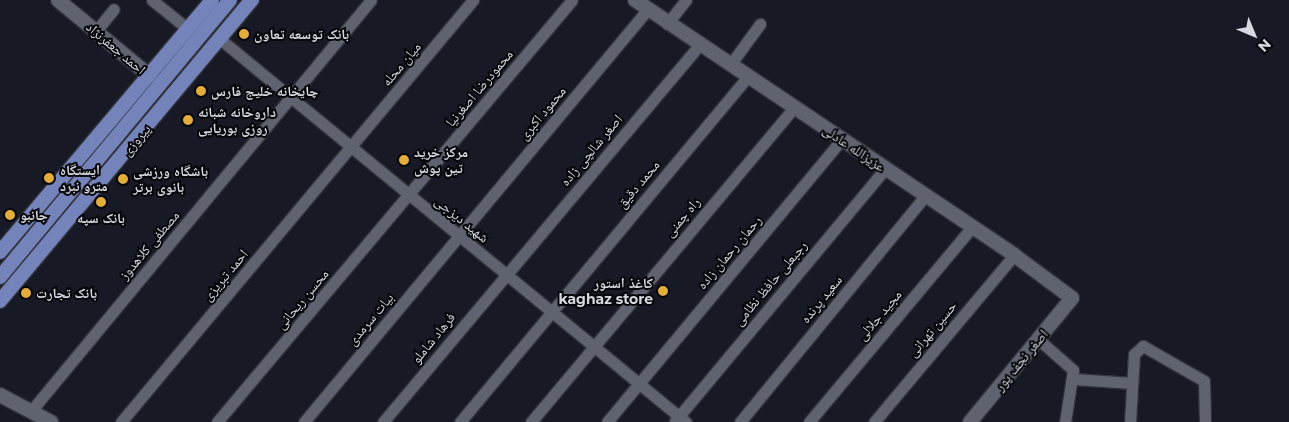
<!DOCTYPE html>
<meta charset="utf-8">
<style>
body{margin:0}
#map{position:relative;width:1289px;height:422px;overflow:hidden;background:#171a24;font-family:Montserrat,"Noto Naskh Arabic",sans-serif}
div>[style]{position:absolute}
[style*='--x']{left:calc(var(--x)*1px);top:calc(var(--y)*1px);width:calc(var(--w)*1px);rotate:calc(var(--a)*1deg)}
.roads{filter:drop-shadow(1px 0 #32343c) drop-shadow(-1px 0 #32343c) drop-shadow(0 1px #32343c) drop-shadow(0 -1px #32343c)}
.minor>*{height:11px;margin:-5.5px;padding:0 5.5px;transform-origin:5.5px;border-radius:5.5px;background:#5f636f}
.tertiary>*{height:14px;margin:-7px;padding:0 7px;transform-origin:7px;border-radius:7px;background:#5f636f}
.secondary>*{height:14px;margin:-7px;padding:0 7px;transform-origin:7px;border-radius:7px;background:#5f636f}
.primary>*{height:14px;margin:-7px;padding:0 7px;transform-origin:7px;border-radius:7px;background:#7583bb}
.dots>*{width:14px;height:14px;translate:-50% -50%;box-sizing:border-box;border:2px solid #050609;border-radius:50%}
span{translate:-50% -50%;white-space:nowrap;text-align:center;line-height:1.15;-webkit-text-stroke:4px #050609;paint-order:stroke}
.poi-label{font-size:14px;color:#d7d9e1;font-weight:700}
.left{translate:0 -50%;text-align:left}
.right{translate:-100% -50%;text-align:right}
.street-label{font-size:14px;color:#d7d9e1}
.north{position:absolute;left:1229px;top:10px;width:50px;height:50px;-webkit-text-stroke:4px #050609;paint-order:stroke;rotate:135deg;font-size:14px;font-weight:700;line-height:20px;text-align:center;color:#d7d9e1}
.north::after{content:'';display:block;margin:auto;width:18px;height:22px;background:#d7d9e1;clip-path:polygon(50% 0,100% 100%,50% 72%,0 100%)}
</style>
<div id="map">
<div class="roads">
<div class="minor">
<div style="--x:152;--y:0;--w:46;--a:38.9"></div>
<div style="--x:667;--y:24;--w:31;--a:-52"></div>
<div style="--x:96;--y:31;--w:28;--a:-51"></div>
<div style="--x:220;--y:39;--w:603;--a:39.42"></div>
<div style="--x:730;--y:65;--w:51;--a:-53.8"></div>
<div style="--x:1038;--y:339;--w:47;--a:41.5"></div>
<div style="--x:1073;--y:370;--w:53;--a:98.7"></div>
<div style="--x:1074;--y:379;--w:58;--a:3.9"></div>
<div style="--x:31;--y:411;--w:533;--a:-50.4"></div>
<div style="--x:675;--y:421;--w:328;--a:-50.2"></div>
<div style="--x:121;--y:422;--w:550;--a:-50.17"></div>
<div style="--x:217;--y:422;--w:551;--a:-49.93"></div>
<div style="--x:304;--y:422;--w:537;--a:-50.21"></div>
<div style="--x:383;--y:422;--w:491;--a:-50"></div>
<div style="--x:460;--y:422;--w:450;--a:-50.2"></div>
<div style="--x:531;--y:422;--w:410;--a:-50.1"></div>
<div style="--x:607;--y:422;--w:366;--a:-50.3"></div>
<div style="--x:740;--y:422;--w:292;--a:-50.7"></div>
<div style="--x:809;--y:422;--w:254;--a:-50.1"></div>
<div style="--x:874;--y:422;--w:218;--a:-50"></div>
<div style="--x:1130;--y:422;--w:68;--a:-86.6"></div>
<div style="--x:1134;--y:354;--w:12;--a:-42"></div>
<div style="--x:1143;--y:346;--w:70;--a:29.8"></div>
<div style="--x:1204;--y:381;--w:41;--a:88.6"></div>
</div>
<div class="tertiary">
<div style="--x:58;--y:0;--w:119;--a:39.6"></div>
</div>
<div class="secondary">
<div style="--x:635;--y:0;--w:457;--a:33.9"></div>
<div style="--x:1014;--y:255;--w:72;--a:36.6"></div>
<div style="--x:1072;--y:298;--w:161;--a:129.4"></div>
<div style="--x:0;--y:395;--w:58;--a:27.9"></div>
</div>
<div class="primary">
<div style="--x:0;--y:252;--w:329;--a:-49.9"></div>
<div style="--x:0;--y:277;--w:360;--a:-50.3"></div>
<div style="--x:0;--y:301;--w:393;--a:-50.1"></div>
</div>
</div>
<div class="dots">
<div style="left:244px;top:34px;background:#e4ad35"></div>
<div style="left:201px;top:91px;background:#e4ad35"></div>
<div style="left:188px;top:120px;background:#e4ad35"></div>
<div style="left:404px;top:160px;background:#e4ad35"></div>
<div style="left:49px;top:178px;background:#e4ad35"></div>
<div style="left:123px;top:179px;background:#e4ad35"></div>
<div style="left:101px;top:202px;background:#e4ad35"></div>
<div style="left:10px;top:215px;background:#e4ad35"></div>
<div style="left:663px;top:291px;background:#e4ad35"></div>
<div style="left:26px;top:293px;background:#e4ad35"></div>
</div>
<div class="poi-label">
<span class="left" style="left:254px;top:34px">بانک توسعه تعاون</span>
<span class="left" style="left:211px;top:91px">چایخانه خلیج فارس</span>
<span class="left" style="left:198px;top:120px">داروخانه شبانه<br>روزی بوریایی</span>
<span class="left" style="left:414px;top:160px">مرکز خرید<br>تین پوش</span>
<span class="left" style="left:60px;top:178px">ایستگاه<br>مترو نبرد</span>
<span class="left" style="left:133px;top:179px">باشگاه ورزشی<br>بانوی برتر</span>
<span class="left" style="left:20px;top:215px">جانبو</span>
<span style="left:101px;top:218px">بانک سپه</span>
<span class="right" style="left:653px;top:291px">کاغذ استور<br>kaghaz store</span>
<span class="left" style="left:36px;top:293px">بانک تجارت</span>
</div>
<div class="street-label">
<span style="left:116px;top:48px;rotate:40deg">احمد جعفرنژاد</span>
<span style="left:401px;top:64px;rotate:-50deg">میان محله</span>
<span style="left:479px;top:88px;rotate:-50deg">محمودرضا اصغرنیا</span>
<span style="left:542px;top:113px;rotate:-50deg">محمود اکبری</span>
<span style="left:136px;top:140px;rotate:-50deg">پیروزی</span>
<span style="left:854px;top:148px;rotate:34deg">عزیزالله عادلی</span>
<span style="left:591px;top:150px;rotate:-50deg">اصغر شالچی زاده</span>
<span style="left:638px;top:184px;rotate:-50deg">محمد دقیق</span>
<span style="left:682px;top:217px;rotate:-50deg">راه چمنی</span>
<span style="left:462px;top:219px;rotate:39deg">شهید دیزجی</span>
<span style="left:149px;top:245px;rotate:-50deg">مصطفی کلاهدوز</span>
<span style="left:729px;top:252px;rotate:-50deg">رحمان رحمان زاده</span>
<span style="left:225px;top:275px;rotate:-50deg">احمد تبریزی</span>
<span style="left:770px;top:283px;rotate:-50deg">رجبعلی حافظ نظامی</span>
<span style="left:302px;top:299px;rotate:-50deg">محسن ریحانی</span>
<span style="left:821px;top:299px;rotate:-51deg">سعید پرنده</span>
<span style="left:879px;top:315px;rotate:-50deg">مجید جلالی</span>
<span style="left:370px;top:319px;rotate:-50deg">بیات سرمدی</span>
<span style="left:932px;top:329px;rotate:-50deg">حسین تهرانی</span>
<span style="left:433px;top:338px;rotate:-51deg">فرهاد شاملو</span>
<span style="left:1021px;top:360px;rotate:-50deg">اصغر نجف پور</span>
</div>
<div class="north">N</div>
</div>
